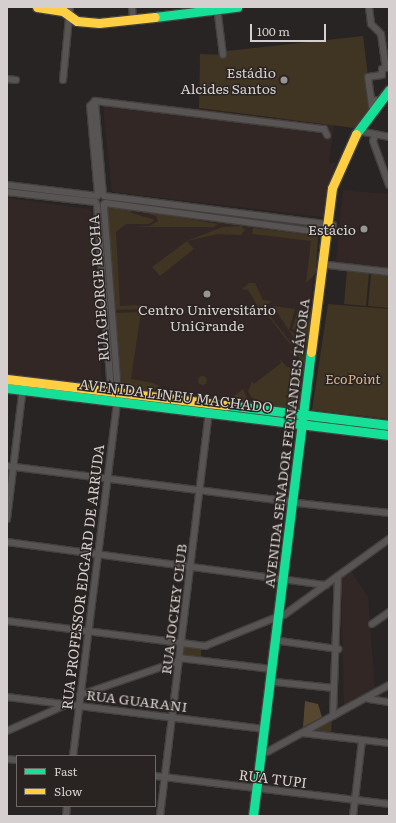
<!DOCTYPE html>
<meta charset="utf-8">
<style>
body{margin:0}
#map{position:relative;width:396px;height:823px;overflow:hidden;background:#272423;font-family:Literata,serif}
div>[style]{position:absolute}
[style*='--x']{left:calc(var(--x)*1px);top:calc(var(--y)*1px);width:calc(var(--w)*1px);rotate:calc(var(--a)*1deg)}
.built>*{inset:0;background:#332725}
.green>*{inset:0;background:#403422}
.round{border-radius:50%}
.forest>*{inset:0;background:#574731}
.roads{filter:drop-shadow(1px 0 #42403f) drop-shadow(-1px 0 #42403f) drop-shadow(0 1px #42403f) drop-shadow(0 -1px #42403f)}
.street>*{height:6px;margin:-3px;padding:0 3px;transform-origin:3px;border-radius:3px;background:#585454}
.fast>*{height:9px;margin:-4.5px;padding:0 4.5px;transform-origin:4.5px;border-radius:4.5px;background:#16e098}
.slow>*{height:9px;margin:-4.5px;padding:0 4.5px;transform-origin:4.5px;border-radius:4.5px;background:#ffcf43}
.dots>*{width:11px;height:11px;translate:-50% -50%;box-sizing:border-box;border:2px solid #292321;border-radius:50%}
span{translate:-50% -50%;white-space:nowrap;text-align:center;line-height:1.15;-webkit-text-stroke:3px #292321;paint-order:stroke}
.poi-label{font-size:14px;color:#d5d0cf}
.right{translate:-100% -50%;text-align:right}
.street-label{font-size:14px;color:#d5d0cf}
.park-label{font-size:14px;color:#dbb888;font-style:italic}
.frame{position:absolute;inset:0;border:8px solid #d5d0cf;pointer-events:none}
.legend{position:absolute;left:16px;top:755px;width:140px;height:52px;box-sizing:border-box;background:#292321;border:1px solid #6e6867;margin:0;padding:5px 7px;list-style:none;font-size:12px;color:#d5d0cf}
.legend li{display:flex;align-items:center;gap:8px;height:20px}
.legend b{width:20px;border:1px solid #6e6867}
.scale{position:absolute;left:250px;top:24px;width:76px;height:18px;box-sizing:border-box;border:2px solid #d5d0cf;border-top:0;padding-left:5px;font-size:12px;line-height:14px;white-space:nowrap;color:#d5d0cf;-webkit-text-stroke:3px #292321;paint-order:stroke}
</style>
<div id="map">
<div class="built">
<div style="clip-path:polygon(102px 97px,334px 125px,329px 163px,335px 163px,323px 217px,112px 192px)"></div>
<div style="clip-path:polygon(343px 190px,389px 194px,389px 268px,336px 263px)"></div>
<div style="clip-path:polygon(7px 198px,91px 209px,102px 385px,7px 374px)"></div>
<div style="clip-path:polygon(107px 205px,318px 236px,299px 409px,126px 388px,122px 385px)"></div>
<div style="clip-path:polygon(351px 571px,368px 597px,375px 690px,344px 706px,341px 579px)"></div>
</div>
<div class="green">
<div style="clip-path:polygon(363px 36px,372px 106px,354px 128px,199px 108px,200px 54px,227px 55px,227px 51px)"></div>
<div style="clip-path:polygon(107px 205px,128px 208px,132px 213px,155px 220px,149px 224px,126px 224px,116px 232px,120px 306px,142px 305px,141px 309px,114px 310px)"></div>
<div style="clip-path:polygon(132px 209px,218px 224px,214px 227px,132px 227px,150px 226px,158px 221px,156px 216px)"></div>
<div style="clip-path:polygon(241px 226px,245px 230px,241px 235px,218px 234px,187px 241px,194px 249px,160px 276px,152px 267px,187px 241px,222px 227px)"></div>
<div style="clip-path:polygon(253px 228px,318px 236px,316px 273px,306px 283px,311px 241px,252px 234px)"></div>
<div style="clip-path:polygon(347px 271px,369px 273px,366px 306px,344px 304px)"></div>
<div style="clip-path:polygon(371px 274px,389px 276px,389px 308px,368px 306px)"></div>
<div style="clip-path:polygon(249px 283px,255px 283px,263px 300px,272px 301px,260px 310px,248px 290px,242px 289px)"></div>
<div style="clip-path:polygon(328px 304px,389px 309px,389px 419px,312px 410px)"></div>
<div style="clip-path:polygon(273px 306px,295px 309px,289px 330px,296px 334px,298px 338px,298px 339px,296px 341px,276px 311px,270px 308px)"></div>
<div style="clip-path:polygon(298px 310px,312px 312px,304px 379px,300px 372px,301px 359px,290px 352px,301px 348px,302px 341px,302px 312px,298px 314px,296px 330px,292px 329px)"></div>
<div style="clip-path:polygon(141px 312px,131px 379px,154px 383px,160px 387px,150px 391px,122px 385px,114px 313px)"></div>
<div style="clip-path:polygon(267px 312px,291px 343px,288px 347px,290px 344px,269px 317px,263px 315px)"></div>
<div style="clip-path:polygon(280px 359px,287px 367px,295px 368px,303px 385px,299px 410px,280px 407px,252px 398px,248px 392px,252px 381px,254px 384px,281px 363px)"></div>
<div class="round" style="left:197.5px;top:375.5px;width:9px;height:9px"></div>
<div style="clip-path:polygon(243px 389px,248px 400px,266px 406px,233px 401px,234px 396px)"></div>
<div style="clip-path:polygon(184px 644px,201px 645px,201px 657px,184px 655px)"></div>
<div style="clip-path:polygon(332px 720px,331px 733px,318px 732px,317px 728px)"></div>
</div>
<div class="forest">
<div style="clip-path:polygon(305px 701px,318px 704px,322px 717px,303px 727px)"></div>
</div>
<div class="roads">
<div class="street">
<div style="--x:132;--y:7;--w:12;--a:85"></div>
<div style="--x:217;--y:7;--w:48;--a:82.9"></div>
<div style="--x:369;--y:7;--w:17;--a:83"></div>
<div style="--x:371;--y:24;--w:14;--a:45"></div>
<div style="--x:381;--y:34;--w:34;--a:82"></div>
<div style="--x:386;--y:68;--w:4;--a:166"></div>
<div style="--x:382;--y:69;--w:6;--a:90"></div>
<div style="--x:382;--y:75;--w:14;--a:172"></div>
<div style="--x:368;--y:77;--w:29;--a:82"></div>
<div style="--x:372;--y:106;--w:7;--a:-56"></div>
<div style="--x:7;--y:79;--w:9;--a:6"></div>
<div style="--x:63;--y:80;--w:73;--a:-84.5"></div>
<div style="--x:95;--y:101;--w:231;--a:7"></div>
<div style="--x:324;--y:129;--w:7;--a:63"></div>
<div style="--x:364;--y:132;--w:25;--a:11"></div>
<div style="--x:375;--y:135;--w:6;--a:108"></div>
<div style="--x:373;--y:141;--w:47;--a:70"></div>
<div style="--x:7;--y:185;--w:91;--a:7"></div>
<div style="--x:7;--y:192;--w:89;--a:6.5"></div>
<div style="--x:98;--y:195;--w:89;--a:-95.1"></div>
<div style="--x:90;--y:106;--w:7;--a:-45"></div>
<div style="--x:95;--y:101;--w:94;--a:85.1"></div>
<div style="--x:104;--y:196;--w:231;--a:7.2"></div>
<div style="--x:105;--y:203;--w:223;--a:7.7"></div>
<div style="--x:97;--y:205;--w:189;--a:85.7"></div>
<div style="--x:328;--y:265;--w:61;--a:6.5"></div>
<div style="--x:7;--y:466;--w:286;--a:7.2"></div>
<div style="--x:297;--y:503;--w:93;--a:6.2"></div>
<div style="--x:7;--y:519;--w:133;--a:-83.1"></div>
<div style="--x:7;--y:542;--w:322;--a:7.7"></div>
<div style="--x:284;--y:615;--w:130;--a:-35.9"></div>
<div style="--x:7;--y:621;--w:200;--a:7.2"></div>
<div style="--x:205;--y:646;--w:78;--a:-21.9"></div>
<div style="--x:372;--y:624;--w:21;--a:-35"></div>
<div style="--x:280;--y:641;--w:59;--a:7.9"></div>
<div style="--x:179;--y:658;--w:93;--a:6.8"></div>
<div style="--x:275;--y:682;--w:59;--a:5.8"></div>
<div style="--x:80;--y:695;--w:105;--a:-19"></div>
<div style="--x:7;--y:697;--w:259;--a:7.1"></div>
<div style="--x:369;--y:699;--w:20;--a:9"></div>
<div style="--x:333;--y:716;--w:140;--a:-88"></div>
<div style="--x:7;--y:731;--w:67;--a:-23.9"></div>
<div style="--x:302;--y:733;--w:88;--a:6.6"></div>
<div style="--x:267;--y:752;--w:139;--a:-28.8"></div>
<div style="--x:73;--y:756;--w:366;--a:-82.9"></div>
<div style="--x:118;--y:393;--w:189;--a:-94.3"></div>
<div style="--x:7;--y:759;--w:10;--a:6"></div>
<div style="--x:155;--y:776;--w:236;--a:6.8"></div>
<div style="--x:66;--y:816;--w:10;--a:-84"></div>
<div style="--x:160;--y:816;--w:410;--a:-83.1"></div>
<div style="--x:353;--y:816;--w:76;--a:-83.2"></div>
</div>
<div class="fast">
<div style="--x:155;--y:17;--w:83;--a:-7"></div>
<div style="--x:356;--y:134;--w:55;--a:-53.1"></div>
<div style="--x:7;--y:388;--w:385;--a:7"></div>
<div style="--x:226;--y:405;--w:164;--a:7"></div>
<div style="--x:253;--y:816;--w:468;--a:-82.9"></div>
</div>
<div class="slow">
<div style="--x:37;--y:7;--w:26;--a:9"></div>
<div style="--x:63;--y:11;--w:17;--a:36"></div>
<div style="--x:77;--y:21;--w:22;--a:5"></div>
<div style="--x:99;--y:23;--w:56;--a:-6.1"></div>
<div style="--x:311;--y:352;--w:165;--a:-82.7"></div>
<div style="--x:332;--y:188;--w:59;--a:-66"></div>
<div style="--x:7;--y:379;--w:221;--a:6.8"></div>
</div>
</div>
<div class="dots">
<div style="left:284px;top:80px;background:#989493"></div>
<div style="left:364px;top:229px;background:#989493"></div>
<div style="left:207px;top:294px;background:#989493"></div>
</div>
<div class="poi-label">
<span class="right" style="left:276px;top:80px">Estádio<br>Alcides Santos</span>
<span class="right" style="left:356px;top:229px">Estácio</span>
<span style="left:207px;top:317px">Centro Universitário<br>UniGrande</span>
</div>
<div class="street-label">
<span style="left:98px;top:288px;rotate:-94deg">RUA GEORGE ROCHA</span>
<span style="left:176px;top:395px;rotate:7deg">AVENIDA LINEU MACHADO</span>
<span style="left:286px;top:443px;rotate:-83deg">AVENIDA SENADOR FERNANDES TÁVORA</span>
<span style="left:82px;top:577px;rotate:-83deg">RUA PROFESSOR EDGARD DE ARRUDA</span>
<span style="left:173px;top:609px;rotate:-83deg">RUA JOCKEY CLUB</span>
<span style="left:137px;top:700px;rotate:7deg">RUA GUARANI</span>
<span style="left:273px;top:778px;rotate:7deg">RUA TUPI</span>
</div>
<div class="park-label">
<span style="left:353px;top:378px">EcoPoint</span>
</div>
<div class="frame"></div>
<ul class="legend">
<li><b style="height:5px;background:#16e098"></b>Fast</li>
<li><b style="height:5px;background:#ffcf43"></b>Slow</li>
</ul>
<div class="scale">100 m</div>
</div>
